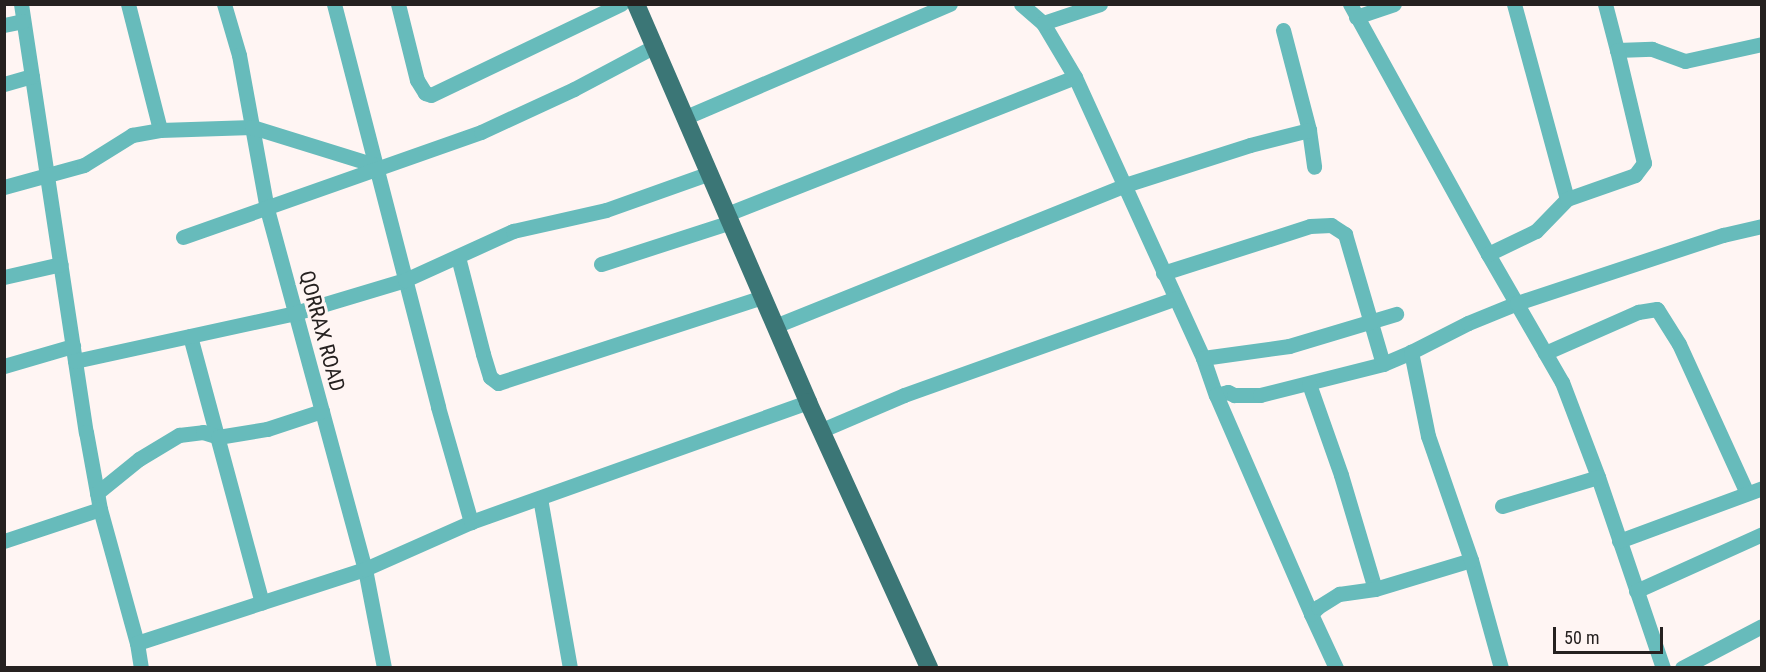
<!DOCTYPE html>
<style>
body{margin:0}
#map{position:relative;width:1766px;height:672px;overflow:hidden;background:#fff5f3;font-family:"Roboto Condensed",sans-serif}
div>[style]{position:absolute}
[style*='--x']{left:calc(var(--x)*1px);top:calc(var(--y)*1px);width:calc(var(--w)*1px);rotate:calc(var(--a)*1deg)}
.street>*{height:15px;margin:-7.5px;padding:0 7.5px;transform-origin:7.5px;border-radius:7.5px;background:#67bbbb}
.primary>*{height:18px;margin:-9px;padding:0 9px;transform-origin:9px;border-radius:9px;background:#3b7676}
span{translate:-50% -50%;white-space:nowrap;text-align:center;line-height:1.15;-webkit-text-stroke:6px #fff5f3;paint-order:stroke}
.street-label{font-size:21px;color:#262120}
.frame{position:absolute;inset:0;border:6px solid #262120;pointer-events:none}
.scale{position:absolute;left:1553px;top:627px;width:110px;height:27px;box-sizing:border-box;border:3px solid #262120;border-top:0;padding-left:8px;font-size:18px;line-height:21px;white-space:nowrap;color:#262120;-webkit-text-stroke:4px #fff5f3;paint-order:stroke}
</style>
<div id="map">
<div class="street">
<div style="--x:21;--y:4;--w:433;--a:81.4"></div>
<div style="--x:86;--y:432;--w:78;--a:79.7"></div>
<div style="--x:100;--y:509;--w:139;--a:74.6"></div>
<div style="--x:137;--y:643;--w:25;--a:81"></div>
<div style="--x:128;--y:4;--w:130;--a:75.7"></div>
<div style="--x:224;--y:4;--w:53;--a:73.6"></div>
<div style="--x:239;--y:55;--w:157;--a:79.7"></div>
<div style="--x:267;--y:209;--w:373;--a:74.8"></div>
<div style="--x:365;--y:569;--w:101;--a:79.1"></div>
<div style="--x:334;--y:4;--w:416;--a:75.5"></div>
<div style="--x:438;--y:407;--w:120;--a:74"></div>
<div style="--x:398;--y:4;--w:78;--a:76"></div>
<div style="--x:417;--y:80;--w:15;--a:58"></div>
<div style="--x:425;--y:93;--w:6;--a:18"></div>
<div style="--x:431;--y:95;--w:211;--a:-25.6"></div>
<div style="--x:1021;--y:4;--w:29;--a:41"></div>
<div style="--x:1350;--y:4;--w:286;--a:61.1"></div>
<div style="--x:1488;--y:254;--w:148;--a:60"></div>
<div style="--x:1562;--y:382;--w:102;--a:69.2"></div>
<div style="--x:1598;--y:477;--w:202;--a:71.2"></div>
<div style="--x:1514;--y:4;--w:202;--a:74.8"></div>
<div style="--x:1605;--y:4;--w:48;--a:75.4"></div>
<div style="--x:1617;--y:50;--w:35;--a:-2"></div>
<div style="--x:1652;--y:49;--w:35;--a:20"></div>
<div style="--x:1685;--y:61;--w:79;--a:-12.4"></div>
<div style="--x:1356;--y:17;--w:40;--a:-18.9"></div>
<div style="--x:4;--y:25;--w:19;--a:-12"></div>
<div style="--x:1283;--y:30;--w:103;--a:75.4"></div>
<div style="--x:1309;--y:130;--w:37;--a:82"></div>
<div style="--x:1075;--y:77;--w:309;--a:65.5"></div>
<div style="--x:1203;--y:358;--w:39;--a:71"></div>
<div style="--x:1216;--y:395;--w:12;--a:-14"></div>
<div style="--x:1228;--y:392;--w:7;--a:27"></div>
<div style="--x:1234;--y:395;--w:26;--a:0"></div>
<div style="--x:1260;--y:395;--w:127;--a:-14.1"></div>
<div style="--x:1383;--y:364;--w:30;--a:-23"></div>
<div style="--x:4;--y:84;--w:29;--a:-16"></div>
<div style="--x:686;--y:117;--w:287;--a:-23.2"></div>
<div style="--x:4;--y:187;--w:83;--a:-15.4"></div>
<div style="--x:84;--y:165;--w:57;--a:-32"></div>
<div style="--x:132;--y:135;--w:28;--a:-10"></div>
<div style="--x:160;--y:130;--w:92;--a:-1.9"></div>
<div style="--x:252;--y:127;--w:129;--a:17.2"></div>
<div style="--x:727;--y:214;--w:374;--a:-21.5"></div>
<div style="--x:1075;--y:77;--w:63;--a:-120.7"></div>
<div style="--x:1043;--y:23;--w:60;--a:-18.4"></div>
<div style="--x:183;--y:237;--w:316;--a:-19.4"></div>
<div style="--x:481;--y:132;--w:102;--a:-24.8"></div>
<div style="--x:574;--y:89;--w:92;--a:-28"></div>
<div style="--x:1488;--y:254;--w:53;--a:-25.6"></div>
<div style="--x:1536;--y:231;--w:45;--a:-45.9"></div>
<div style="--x:1567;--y:199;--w:72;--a:-19.4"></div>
<div style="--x:1635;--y:175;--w:15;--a:-53"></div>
<div style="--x:1644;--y:163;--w:116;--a:-103.4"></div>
<div style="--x:458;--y:257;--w:100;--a:75.5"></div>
<div style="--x:483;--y:354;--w:24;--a:73"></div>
<div style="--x:490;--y:377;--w:10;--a:37"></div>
<div style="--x:498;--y:383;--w:279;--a:-18"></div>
<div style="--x:601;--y:264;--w:137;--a:-17.9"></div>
<div style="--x:1163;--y:273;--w:154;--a:-17.7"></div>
<div style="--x:1310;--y:226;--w:21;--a:-3"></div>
<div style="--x:1331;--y:225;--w:17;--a:33"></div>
<div style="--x:1345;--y:234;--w:135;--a:73.7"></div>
<div style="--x:4;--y:277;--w:58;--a:-12.8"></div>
<div style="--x:775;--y:326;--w:377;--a:-21.9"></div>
<div style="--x:1125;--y:185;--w:131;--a:-17.7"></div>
<div style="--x:1250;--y:145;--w:61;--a:-14.3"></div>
<div style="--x:190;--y:336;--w:276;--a:74.9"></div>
<div style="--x:1545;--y:353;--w:102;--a:-23.8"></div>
<div style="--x:1638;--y:312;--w:19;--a:-9"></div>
<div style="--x:1657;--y:309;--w:41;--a:57.8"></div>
<div style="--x:1679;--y:344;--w:164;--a:65.5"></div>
<div style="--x:1203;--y:358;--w:87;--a:-7.9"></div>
<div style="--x:1289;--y:346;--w:112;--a:-16.7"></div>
<div style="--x:75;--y:361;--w:225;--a:-12.3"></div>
<div style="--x:295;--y:313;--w:115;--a:-16.7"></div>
<div style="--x:405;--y:280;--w:119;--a:-24.4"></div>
<div style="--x:513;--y:231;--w:95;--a:-12.7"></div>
<div style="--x:606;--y:210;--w:110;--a:-19.6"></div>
<div style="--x:4;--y:366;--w:72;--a:-16.2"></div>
<div style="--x:1309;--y:384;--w:96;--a:70.6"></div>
<div style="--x:1341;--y:475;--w:119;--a:73.4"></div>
<div style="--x:1216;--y:395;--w:239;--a:66.5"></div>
<div style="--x:822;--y:430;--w:89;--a:-23.1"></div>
<div style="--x:904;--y:395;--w:287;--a:-19.6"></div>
<div style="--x:97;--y:493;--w:54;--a:-39"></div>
<div style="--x:139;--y:459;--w:47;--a:-31"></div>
<div style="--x:179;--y:435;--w:24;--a:-7"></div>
<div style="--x:203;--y:432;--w:16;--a:18"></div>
<div style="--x:218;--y:437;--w:50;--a:-9.3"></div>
<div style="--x:267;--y:429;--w:58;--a:-18.1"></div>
<div style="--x:540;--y:498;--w:173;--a:80"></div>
<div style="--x:1502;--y:506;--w:100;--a:-16.8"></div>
<div style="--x:4;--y:541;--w:101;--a:-18.4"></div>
<div style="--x:1619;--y:541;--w:153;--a:-20.3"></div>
<div style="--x:1636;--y:591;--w:138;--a:-24.3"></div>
<div style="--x:137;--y:643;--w:240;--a:-18"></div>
<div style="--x:365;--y:569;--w:116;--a:-23.9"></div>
<div style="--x:471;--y:522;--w:358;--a:-19.6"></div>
<div style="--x:1336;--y:668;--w:60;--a:-114.8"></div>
<div style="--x:1311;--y:614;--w:10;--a:-45"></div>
<div style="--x:1318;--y:607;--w:25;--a:-32"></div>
<div style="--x:1339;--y:594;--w:36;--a:-8"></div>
<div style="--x:1375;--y:589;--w:100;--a:-16.8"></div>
<div style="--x:1501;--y:668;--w:112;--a:-105.5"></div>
<div style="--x:1471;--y:560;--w:131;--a:-109.1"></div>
<div style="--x:1428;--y:436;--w:86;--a:-101.4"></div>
<div style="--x:1411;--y:352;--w:64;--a:-27"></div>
<div style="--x:1468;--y:323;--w:53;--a:-22.2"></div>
<div style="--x:1517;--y:303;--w:217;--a:-18.3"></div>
<div style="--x:1723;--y:235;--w:40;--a:-13"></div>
<div style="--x:1682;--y:668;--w:90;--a:-27.7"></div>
</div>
<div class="primary">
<div style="--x:636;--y:4;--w:434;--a:66.6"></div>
<div style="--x:808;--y:402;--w:292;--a:65.5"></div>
</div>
<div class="street-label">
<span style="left:322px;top:331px;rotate:75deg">QORRAX ROAD</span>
</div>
<div class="frame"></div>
<div class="scale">50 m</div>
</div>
